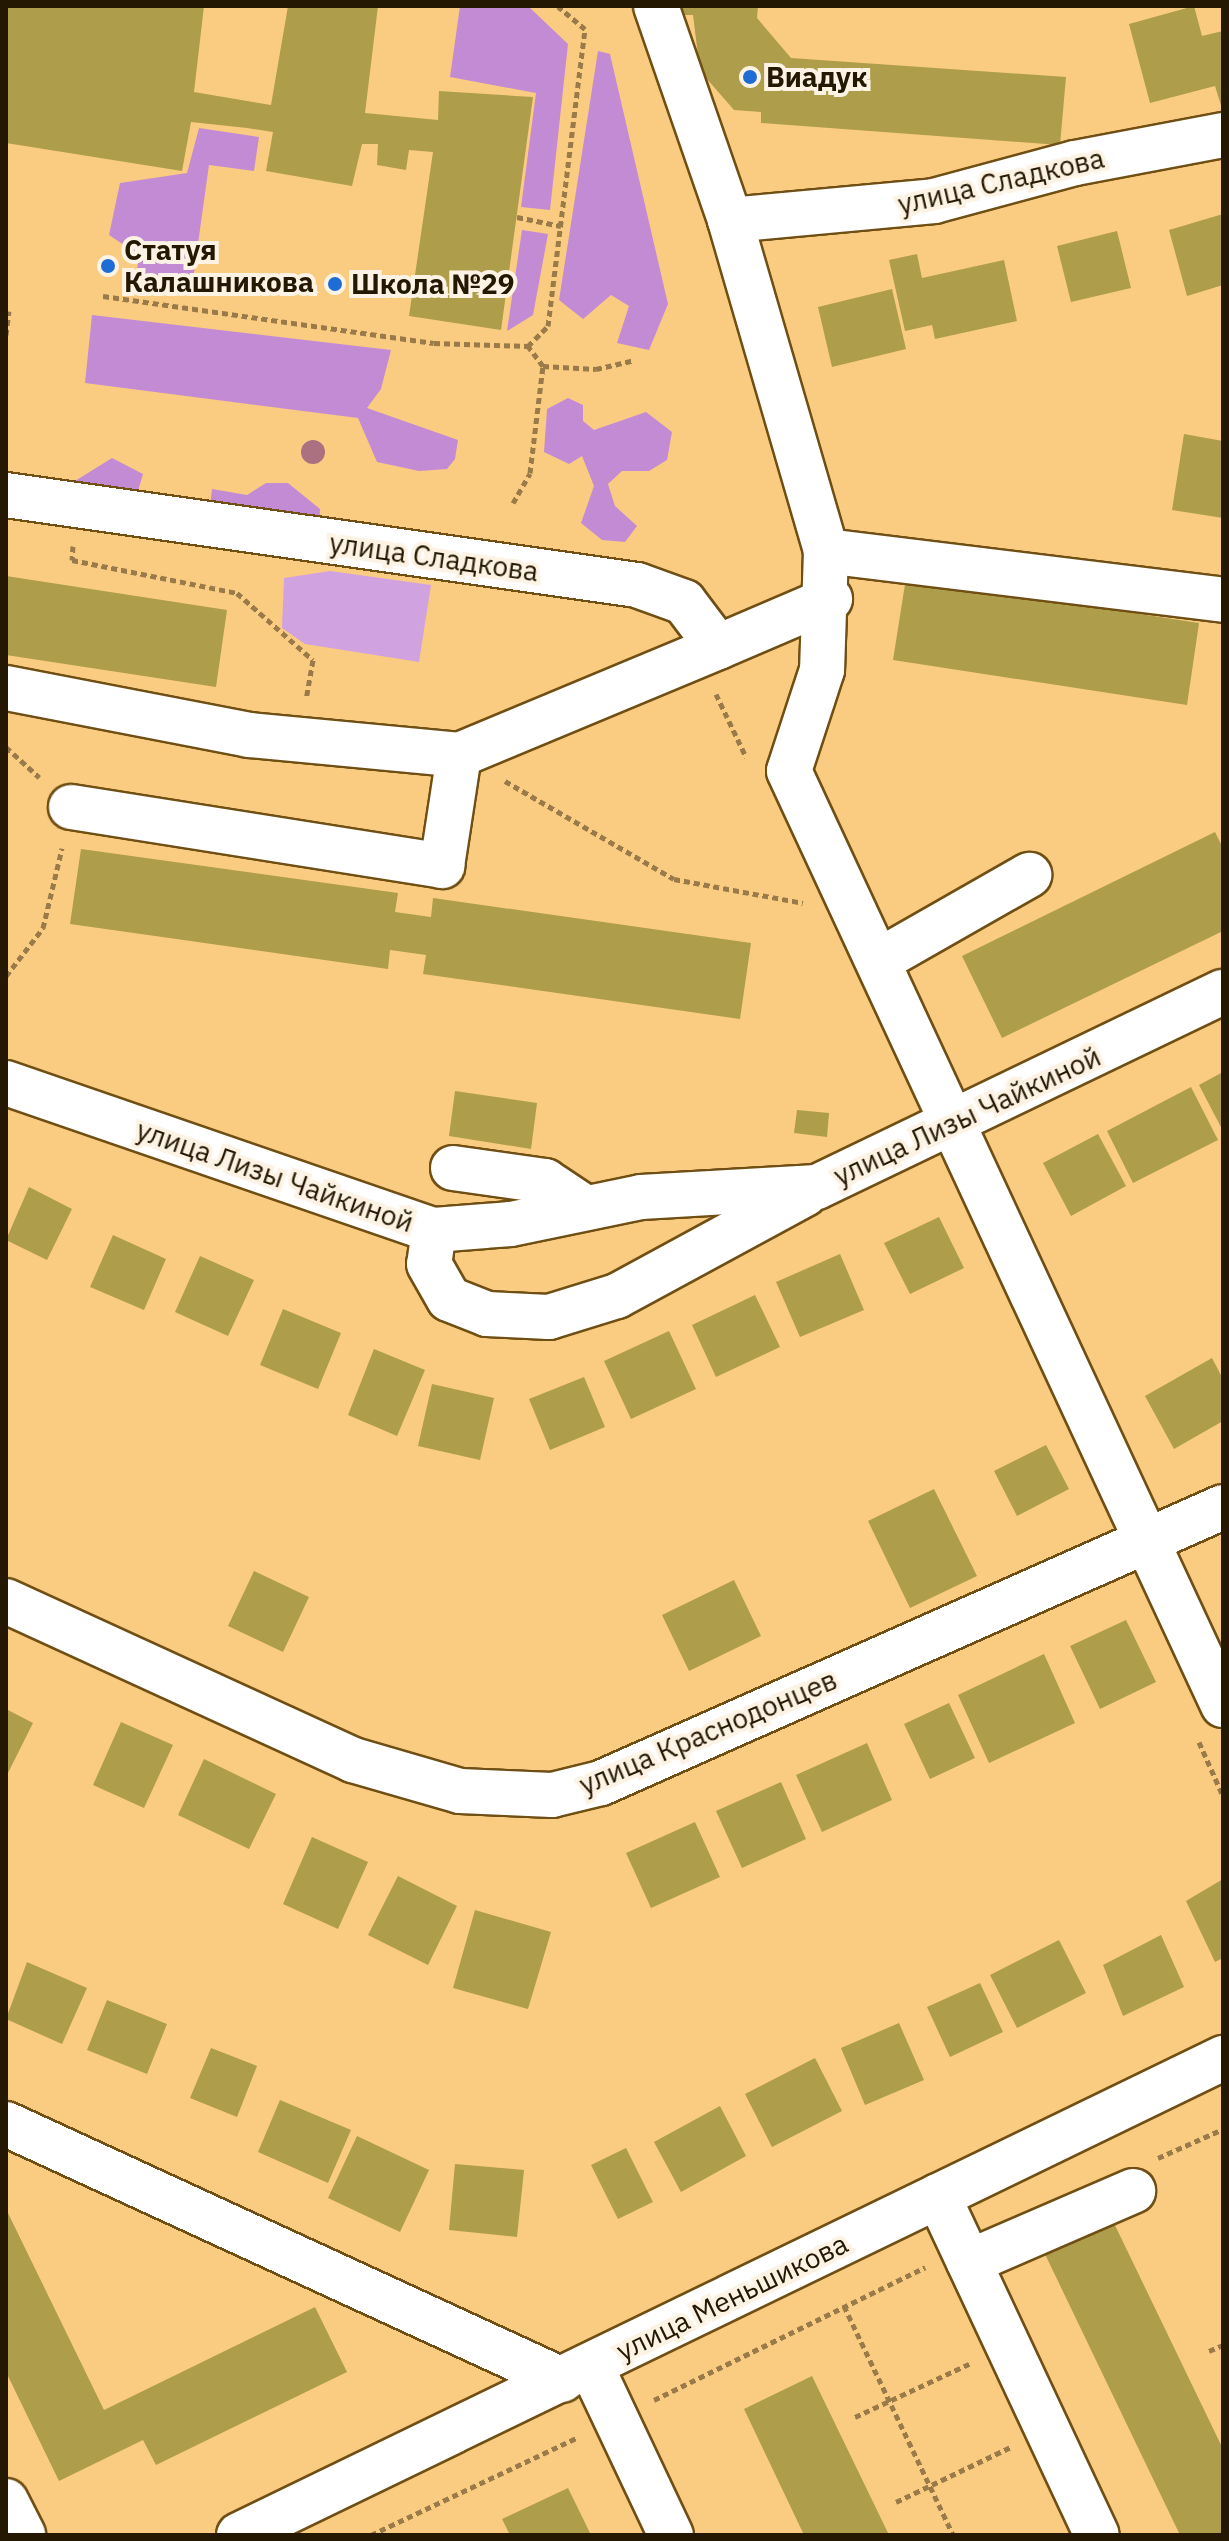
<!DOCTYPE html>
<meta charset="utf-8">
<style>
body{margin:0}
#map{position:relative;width:1229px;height:2541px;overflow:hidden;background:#facc82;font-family:"IBM Plex Sans",sans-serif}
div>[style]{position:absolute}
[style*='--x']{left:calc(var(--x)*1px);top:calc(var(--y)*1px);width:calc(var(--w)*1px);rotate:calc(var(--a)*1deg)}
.green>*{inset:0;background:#d1a2e0}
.forest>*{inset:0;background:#c38bd4}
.building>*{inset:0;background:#ae9d4a}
.path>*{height:5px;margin-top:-2.5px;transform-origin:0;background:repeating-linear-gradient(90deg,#997a48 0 6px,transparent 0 10px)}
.roads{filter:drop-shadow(2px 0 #6f4f13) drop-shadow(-2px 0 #6f4f13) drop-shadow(0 2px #6f4f13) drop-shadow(0 -2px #6f4f13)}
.minor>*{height:44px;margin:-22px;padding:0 22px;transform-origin:22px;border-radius:22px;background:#fff}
.trees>*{width:24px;height:24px;margin:-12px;border-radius:50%;background:#ab7180}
.dots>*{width:22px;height:22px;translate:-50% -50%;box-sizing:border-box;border:4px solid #fdf3e5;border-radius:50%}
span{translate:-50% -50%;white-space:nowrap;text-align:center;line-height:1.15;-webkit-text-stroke:8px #fdf3e5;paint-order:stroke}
.poi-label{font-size:28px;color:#251802;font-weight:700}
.left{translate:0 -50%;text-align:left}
.street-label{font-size:28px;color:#251802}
.frame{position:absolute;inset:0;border:8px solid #251802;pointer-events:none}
</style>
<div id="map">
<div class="green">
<div style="clip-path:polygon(330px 571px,431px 585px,419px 662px,305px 644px,282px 628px,284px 578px)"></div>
</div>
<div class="forest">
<div style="clip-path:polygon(460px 6px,528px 6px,568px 44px,550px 210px,521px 207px,536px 93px,450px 77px)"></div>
<div style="clip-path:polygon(598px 51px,610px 54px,668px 304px,649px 350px,617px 343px,629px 306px,611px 295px,583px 319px,559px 300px)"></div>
<div style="clip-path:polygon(199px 128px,259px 137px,254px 171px,209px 165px,191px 294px,135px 286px,139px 255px,109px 235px,120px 183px,187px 173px)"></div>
<div style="clip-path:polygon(522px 230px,548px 234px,533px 315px,507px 331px)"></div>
<div style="clip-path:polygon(92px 315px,391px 350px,381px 389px,367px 408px,458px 440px,455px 459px,447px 469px,419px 471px,377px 462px,358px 418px,85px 383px)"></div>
<div style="clip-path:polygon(568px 398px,583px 405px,583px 421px,594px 430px,646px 412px,672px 432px,667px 460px,649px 471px,622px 471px,608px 484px,615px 506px,637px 526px,625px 542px,602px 540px,581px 523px,594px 486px,582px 456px,569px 464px,544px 452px,547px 409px)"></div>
<div style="clip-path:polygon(112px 458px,143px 474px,135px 501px,73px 494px,75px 481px)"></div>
<div style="clip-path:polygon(266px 483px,288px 483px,320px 509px,319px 527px,209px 516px,212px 489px,247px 495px)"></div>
</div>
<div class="building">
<div style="clip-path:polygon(6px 6px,204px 6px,194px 92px,271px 105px,288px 6px,378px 6px,365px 113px,438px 120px,439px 91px,533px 97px,501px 330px,409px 316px,433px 152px,409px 150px,406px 170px,377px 165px,378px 144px,362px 144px,352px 186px,266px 171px,273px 132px,247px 128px,191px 122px,182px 171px,6px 143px)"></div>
<div style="clip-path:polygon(681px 6px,758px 6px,757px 18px,791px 58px,1066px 77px,1060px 145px,761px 123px,761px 112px,734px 110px,700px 71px,693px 15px,681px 15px)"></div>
<div style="clip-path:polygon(1194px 6px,1202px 36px,1223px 31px,1223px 112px,1215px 86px,1150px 103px,1129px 24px)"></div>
<div style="clip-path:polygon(1223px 214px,1223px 285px,1187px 296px,1169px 230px)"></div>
<div style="clip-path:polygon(1117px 231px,1131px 288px,1071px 302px,1057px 246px)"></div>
<div style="clip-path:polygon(917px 254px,922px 278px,1004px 260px,1017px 321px,935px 339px,932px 325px,905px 331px,889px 260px)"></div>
<div style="clip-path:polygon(892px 289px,906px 349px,832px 367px,818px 307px)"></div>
<div style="clip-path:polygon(1184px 434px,1223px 441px,1223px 518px,1172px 510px)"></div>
<div style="clip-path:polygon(6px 576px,227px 610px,216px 687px,6px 655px)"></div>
<div style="clip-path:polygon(906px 578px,1199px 623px,1187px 705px,893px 660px)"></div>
<div style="clip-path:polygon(1215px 832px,1223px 848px,1223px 931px,1002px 1038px,962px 956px)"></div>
<div style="clip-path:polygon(81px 849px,398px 893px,395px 912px,431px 917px,433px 898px,751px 943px,740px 1019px,423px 974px,426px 955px,390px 950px,388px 969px,70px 924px)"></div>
<div style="clip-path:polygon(1223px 1072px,1223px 1131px,1199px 1085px)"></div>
<div style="clip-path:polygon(1191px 1087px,1218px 1140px,1133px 1183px,1107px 1131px)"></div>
<div style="clip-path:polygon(455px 1091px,537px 1103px,531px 1149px,449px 1136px)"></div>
<div style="clip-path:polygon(797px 1110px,829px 1113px,827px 1137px,794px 1133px)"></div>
<div style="clip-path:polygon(1098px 1134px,1126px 1186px,1071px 1216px,1043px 1163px)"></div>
<div style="clip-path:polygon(29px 1187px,72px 1209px,47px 1260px,6px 1240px)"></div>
<div style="clip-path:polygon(939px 1217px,964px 1268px,910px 1294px,884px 1243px)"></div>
<div style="clip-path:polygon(113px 1235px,166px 1259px,144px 1310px,90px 1287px)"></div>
<div style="clip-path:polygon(840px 1254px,864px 1310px,800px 1337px,776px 1282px)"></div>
<div style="clip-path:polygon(200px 1256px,254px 1280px,228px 1336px,175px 1312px)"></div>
<div style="clip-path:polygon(755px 1295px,780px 1347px,716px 1377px,692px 1325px)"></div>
<div style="clip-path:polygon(283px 1309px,341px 1333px,318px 1389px,260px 1365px)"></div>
<div style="clip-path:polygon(669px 1331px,696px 1389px,631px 1419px,604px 1361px)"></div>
<div style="clip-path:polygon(374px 1349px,425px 1370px,397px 1436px,348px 1415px)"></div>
<div style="clip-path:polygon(1212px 1358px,1223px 1379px,1223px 1421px,1174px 1449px,1145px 1396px)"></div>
<div style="clip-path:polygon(584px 1377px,605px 1427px,550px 1450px,529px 1399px)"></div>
<div style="clip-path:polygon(432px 1384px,494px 1398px,480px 1460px,418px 1446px)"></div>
<div style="clip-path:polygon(1046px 1445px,1069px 1489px,1017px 1516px,994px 1471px)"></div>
<div style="clip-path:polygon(934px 1489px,977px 1576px,910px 1608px,868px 1521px)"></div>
<div style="clip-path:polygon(254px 1571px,309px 1597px,283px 1652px,228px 1626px)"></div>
<div style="clip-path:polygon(734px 1580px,761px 1636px,689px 1671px,662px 1615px)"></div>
<div style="clip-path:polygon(1126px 1620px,1156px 1682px,1100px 1709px,1070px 1646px)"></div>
<div style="clip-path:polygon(1044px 1654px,1075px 1723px,989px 1763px,958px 1695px)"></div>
<div style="clip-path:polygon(949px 1703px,975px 1758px,930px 1779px,904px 1724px)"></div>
<div style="clip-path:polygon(6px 1709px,33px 1723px,6px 1777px)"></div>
<div style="clip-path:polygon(121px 1722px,173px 1745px,144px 1808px,93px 1785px)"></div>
<div style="clip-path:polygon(867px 1743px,892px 1800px,822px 1832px,796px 1775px)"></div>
<div style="clip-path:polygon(204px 1759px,276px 1794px,249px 1849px,178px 1815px)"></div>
<div style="clip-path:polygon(781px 1782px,806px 1839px,742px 1868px,716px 1811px)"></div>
<div style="clip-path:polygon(695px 1822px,720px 1877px,651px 1908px,626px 1853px)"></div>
<div style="clip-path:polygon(312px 1837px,368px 1862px,338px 1929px,283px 1904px)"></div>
<div style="clip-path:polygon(398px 1876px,457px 1906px,428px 1965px,368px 1935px)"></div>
<div style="clip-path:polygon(1223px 1879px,1223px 1958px,1215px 1962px,1186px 1901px)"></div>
<div style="clip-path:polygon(475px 1910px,551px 1932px,528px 2009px,453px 1988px)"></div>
<div style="clip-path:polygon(1161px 1935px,1184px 1987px,1123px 2016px,1103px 1965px)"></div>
<div style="clip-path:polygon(1059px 1940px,1086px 1993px,1017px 2028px,990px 1975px)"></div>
<div style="clip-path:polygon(27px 1962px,87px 1988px,62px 2044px,6px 2019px)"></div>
<div style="clip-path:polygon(980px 1983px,1003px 2032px,950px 2057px,927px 2007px)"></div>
<div style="clip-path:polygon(107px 2000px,167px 2024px,147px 2074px,87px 2050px)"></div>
<div style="clip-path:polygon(899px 2023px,924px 2080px,865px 2105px,841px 2048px)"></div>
<div style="clip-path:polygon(211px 2048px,257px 2066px,237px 2117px,190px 2098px)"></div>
<div style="clip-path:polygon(815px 2058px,842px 2111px,772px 2147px,745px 2094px)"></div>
<div style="clip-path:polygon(280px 2100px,351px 2130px,328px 2183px,258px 2152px)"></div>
<div style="clip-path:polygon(720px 2106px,746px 2156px,681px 2192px,654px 2142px)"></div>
<div style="clip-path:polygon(357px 2136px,429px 2170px,400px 2232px,328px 2198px)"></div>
<div style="clip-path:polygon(626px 2148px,653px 2202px,618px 2219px,591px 2165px)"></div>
<div style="clip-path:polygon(455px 2164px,524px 2170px,517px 2237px,449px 2230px)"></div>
<div style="clip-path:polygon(6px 2209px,104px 2410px,315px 2307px,347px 2372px,156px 2465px,143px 2440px,59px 2481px,6px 2372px)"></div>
<div style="clip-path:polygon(1111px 2217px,1223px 2449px,1223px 2535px,1180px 2535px,1043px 2250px)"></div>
<div style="clip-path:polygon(812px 2376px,889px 2535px,804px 2535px,744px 2409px)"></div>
<div style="clip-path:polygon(568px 2488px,591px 2535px,510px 2535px,502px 2519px)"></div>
</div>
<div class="path">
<div style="--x:517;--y:217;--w:45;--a:11.6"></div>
<div style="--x:103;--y:296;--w:334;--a:8.1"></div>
<div style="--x:434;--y:343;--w:94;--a:1.8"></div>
<div style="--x:528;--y:346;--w:28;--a:-45"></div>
<div style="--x:548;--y:326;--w:299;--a:-82.9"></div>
<div style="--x:585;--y:29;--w:35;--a:-140"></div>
<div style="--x:6;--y:335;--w:24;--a:-83"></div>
<div style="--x:543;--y:366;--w:53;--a:3.2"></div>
<div style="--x:596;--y:369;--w:39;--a:-13"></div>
<div style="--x:513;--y:503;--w:34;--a:-60"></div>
<div style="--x:530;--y:473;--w:108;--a:-83.1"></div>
<div style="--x:543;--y:366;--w:25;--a:-127"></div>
<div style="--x:73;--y:546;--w:14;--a:94"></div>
<div style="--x:72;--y:560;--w:168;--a:11.3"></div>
<div style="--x:237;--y:593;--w:101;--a:41.4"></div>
<div style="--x:313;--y:660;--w:39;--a:100"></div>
<div style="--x:716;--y:694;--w:70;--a:64.5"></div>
<div style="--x:6;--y:747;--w:45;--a:42.3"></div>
<div style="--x:505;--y:781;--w:195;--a:30.1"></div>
<div style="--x:674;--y:879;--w:131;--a:10.5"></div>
<div style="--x:6;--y:976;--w:61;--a:-52.4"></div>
<div style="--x:43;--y:928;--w:82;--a:-76.6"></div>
<div style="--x:1199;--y:1742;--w:59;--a:66"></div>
<div style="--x:1158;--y:2158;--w:71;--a:-24"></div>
<div style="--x:844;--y:2306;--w:254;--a:64.5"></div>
<div style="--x:1209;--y:2351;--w:15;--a:-23"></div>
<div style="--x:654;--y:2400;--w:302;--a:-26.1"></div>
<div style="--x:855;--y:2417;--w:128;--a:-25"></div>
<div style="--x:896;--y:2502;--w:127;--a:-25.6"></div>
<div style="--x:371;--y:2535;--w:227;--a:-25.3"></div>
</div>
<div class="roads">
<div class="minor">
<div style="--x:656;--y:6;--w:226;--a:70.9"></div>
<div style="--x:730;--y:220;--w:345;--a:73.8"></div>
<div style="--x:826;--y:551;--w:119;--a:91.9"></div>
<div style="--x:822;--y:670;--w:106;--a:108.1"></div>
<div style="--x:789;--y:771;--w:1030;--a:65.08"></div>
<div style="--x:730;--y:220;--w:205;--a:-5.3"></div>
<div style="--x:934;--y:201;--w:146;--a:-15.1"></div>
<div style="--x:1075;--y:163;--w:151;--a:-10.7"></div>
<div style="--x:6;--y:495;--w:637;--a:8.12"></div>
<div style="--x:637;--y:585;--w:50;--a:19.9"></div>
<div style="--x:684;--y:602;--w:56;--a:52.9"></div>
<div style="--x:718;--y:647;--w:122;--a:-23.2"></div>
<div style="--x:826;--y:551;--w:400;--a:7"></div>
<div style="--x:6;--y:688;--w:248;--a:10.9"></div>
<div style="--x:249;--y:735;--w:211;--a:5.4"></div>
<div style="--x:459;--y:755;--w:281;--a:-22.6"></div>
<div style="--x:71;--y:807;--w:376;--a:9"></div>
<div style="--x:442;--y:866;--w:112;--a:-81.3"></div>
<div style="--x:880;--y:960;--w:172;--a:-29.7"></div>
<div style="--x:6;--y:1083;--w:453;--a:19"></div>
<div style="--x:434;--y:1230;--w:77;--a:-4.5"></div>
<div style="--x:511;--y:1224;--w:133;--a:-11.7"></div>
<div style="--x:641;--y:1197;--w:176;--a:-3.3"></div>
<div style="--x:817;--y:1187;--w:450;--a:-25.7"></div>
<div style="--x:453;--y:1168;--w:93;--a:8"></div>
<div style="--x:545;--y:1181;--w:47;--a:33.7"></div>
<div style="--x:434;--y:1230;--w:34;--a:98"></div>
<div style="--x:429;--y:1264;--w:40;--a:60.3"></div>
<div style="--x:449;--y:1299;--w:41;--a:21.5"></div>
<div style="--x:487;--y:1314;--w:62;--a:2.8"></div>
<div style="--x:549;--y:1317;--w:71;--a:-17.2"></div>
<div style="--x:617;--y:1296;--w:214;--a:-28.5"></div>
<div style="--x:6;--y:1601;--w:382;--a:24.6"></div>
<div style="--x:353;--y:1760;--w:111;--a:16.2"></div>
<div style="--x:460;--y:1791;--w:92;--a:2.5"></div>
<div style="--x:552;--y:1795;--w:50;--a:-13.8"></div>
<div style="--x:601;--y:1783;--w:680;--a:-23.93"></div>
<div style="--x:6;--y:2124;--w:612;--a:24.72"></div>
<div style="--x:938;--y:2196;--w:374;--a:64.9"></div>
<div style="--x:969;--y:2262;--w:179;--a:-23.4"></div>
<div style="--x:591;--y:2366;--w:187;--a:64.7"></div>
<div style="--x:6;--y:2501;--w:38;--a:63"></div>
<div style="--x:239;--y:2535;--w:1094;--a:-25.86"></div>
</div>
</div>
<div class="trees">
<div style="left:313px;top:452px"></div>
</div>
<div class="dots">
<div style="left:750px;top:77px;background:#1f6cd7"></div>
<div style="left:108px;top:266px;background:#1f6cd7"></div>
<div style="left:335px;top:284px;background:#1f6cd7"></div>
</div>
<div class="poi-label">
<span class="left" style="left:766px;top:77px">Виадук</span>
<span class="left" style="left:124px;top:266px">Статуя<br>Калашникова</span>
<span class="left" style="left:351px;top:284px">Школа №29</span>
</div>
<div class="street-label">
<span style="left:1001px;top:181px;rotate:-13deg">улица Сладкова</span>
<span style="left:434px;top:557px;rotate:8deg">улица Сладкова</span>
<span style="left:967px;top:1116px;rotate:-25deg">улица Лизы Чайкиной</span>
<span style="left:275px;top:1176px;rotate:19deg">улица Лизы Чайкиной</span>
<span style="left:708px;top:1732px;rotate:-23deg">улица Краснодонцев</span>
<span style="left:732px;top:2297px;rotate:-26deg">улица Меньшикова</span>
</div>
<div class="frame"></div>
</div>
